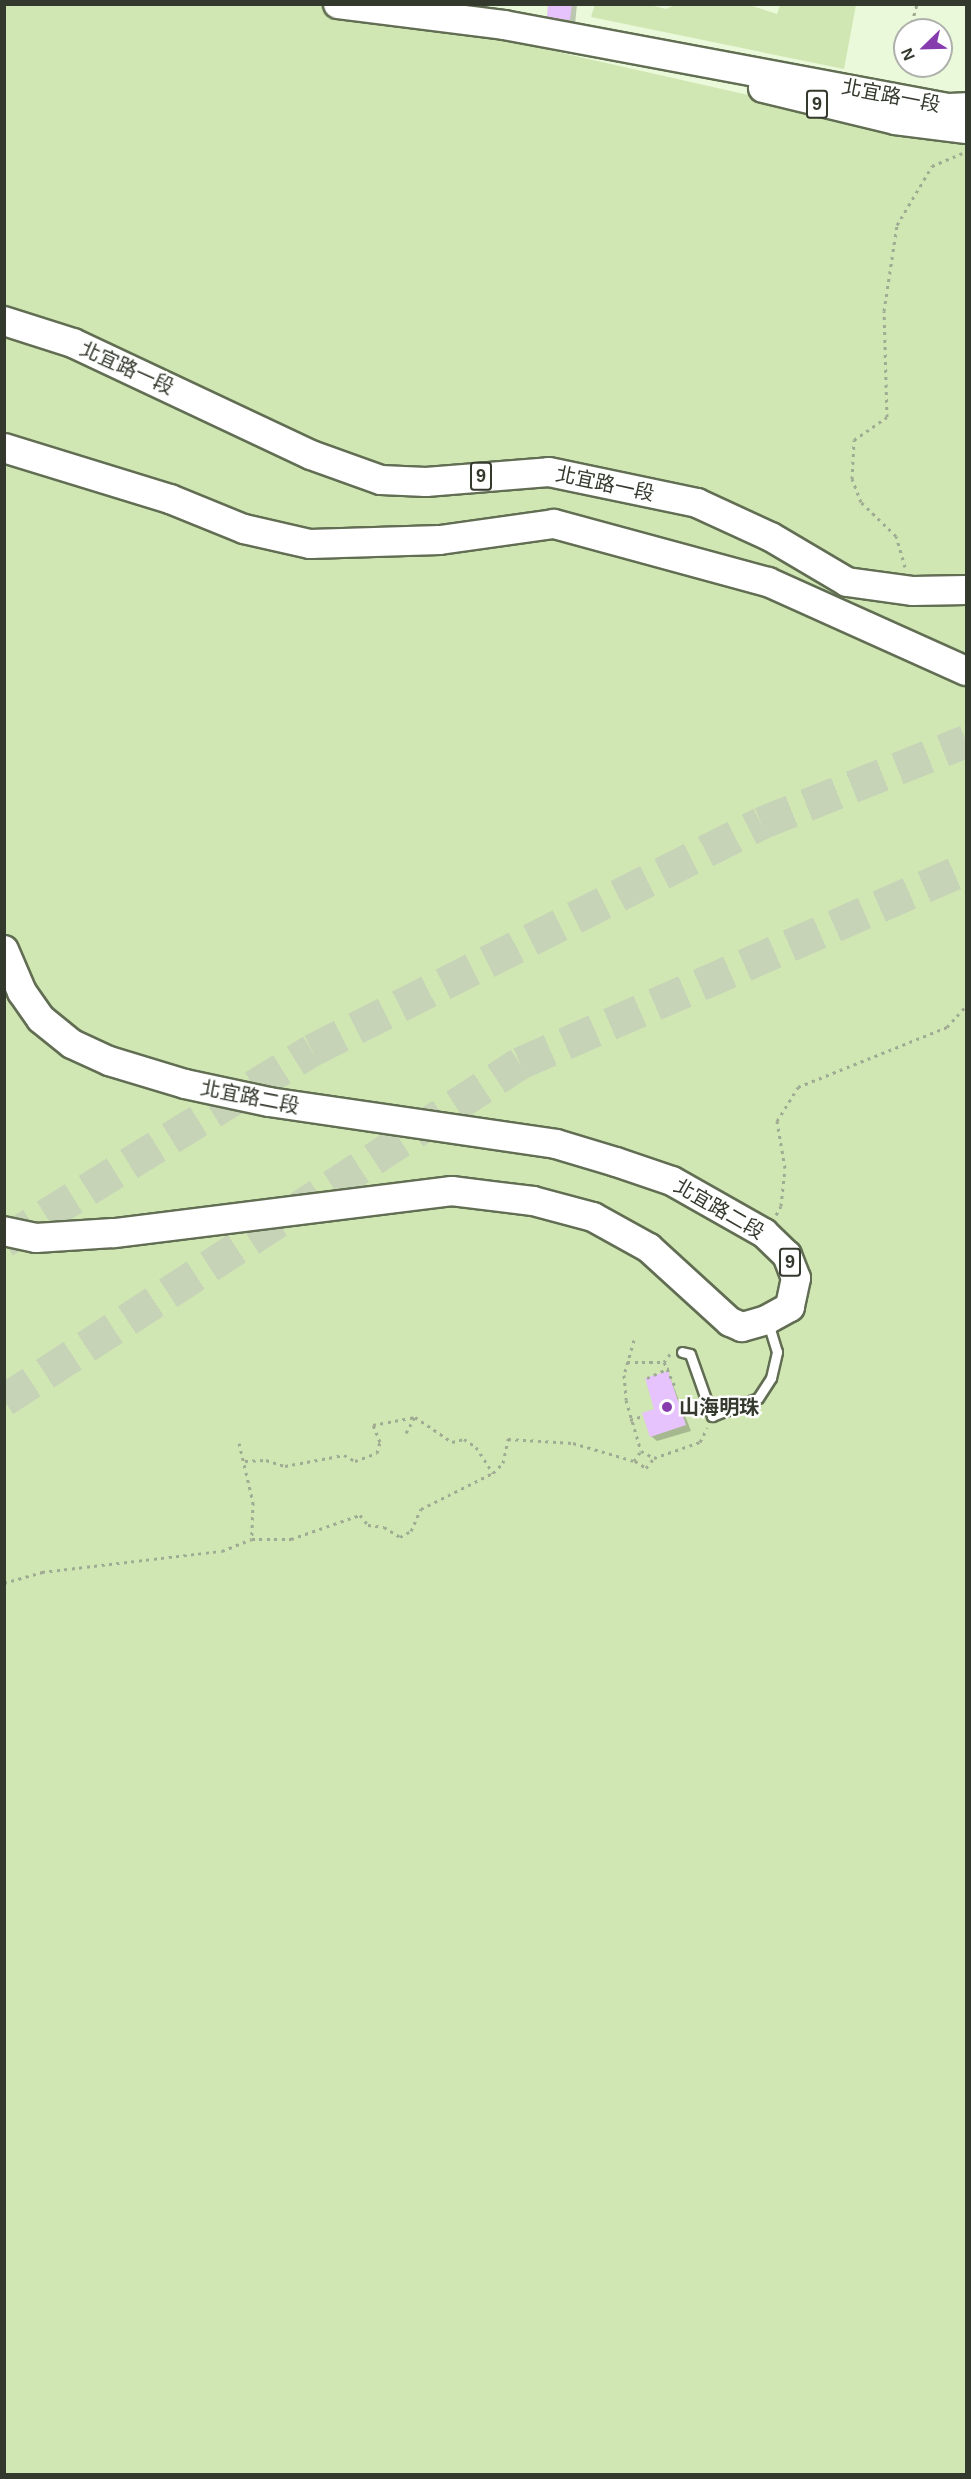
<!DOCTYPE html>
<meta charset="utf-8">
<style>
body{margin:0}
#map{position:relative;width:971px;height:2479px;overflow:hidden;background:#eaf9da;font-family:Arial,"Noto Sans TC",sans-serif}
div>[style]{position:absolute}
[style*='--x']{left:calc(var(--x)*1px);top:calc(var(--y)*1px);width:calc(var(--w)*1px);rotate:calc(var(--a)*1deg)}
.green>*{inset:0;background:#d0e7b3}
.shadow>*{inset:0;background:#0003}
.building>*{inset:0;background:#e6c3fc}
.motorway-tunnel>*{height:33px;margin-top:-16.5px;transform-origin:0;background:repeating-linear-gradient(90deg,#c6d3b7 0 33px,transparent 0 49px)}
.path>*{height:3px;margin-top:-1.5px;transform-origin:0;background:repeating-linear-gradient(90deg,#a0ab93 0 3px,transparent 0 7.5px)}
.roads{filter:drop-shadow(2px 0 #626e53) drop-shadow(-2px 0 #626e53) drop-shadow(0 2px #626e53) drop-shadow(0 -2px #626e53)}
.service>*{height:9px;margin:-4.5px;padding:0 4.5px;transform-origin:4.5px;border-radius:4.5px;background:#fff}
.primary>*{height:28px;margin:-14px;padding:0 14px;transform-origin:14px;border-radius:14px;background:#fff}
.dots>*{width:16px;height:16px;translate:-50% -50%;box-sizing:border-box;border:3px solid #fff;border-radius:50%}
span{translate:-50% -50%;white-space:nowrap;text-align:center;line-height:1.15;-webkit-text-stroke:4.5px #fff;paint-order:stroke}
.shield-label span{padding:2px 4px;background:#fff;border:2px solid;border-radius:4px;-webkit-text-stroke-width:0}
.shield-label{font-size:18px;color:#34392d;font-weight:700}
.street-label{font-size:20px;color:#34392d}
.poi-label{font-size:20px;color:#34392d;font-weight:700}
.left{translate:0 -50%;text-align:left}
.frame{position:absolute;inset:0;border:6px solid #34392d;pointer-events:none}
.north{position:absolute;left:893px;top:18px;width:60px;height:60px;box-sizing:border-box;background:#fff;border:2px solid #aeb0ab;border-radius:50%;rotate:247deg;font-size:16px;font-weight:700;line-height:24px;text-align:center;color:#34392d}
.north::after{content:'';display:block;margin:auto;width:21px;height:27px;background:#873cae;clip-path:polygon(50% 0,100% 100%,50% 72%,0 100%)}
</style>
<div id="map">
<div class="green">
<div style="clip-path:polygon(595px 4px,650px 5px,666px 9px,675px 5px,749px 5px,777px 14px,780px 5px,856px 5px,844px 69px,591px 17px)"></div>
<div style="clip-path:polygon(5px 5px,427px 5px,513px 42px,935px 137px,966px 140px,966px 2474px,5px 2474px)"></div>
</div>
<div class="shadow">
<div style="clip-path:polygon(550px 4px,577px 4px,575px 25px,554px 22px,548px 17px)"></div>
<div style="clip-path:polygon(668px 1372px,691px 1431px,657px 1441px,651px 1436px)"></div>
</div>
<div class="building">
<div style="clip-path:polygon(548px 4px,572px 4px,570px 20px,547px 17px)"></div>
<div style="clip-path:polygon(668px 1371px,686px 1425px,650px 1437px,642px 1413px,654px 1409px,645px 1378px)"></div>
</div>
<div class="motorway-tunnel">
<div style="--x:4;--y:1241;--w:362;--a:-31.8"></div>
<div style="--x:312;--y:1050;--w:503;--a:-26.82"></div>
<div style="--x:761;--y:823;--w:221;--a:-21.8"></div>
<div style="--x:4;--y:1400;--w:616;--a:-33.15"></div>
<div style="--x:520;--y:1063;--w:487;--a:-23.6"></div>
</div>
<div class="path">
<div style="--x:910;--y:30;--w:27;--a:-75"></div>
<div style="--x:905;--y:567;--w:32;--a:-106"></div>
<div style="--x:896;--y:536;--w:49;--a:-135.8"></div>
<div style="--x:861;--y:502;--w:25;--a:-111"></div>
<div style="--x:852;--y:479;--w:39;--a:-87"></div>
<div style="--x:854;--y:440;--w:40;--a:-34.9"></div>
<div style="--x:887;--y:417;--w:106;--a:-91.6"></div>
<div style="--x:884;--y:311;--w:87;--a:-81.4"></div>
<div style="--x:897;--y:225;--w:69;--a:-59.3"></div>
<div style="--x:932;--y:166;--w:33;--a:-23"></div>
<div style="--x:776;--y:1215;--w:10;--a:-61"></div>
<div style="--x:781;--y:1206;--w:38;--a:-84"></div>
<div style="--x:785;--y:1168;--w:48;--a:-99.7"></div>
<div style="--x:777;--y:1121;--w:40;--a:-58"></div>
<div style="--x:798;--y:1087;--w:161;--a:-21.9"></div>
<div style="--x:947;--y:1027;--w:28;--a:-48"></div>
<div style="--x:634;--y:1340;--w:36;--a:106"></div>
<div style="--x:624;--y:1375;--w:25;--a:85"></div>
<div style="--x:626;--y:1400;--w:53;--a:73.6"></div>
<div style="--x:670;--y:1354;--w:10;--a:127"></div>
<div style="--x:664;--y:1362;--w:30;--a:66"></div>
<div style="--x:627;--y:1362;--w:37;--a:0"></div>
<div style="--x:647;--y:1378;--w:24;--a:-24"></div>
<div style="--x:630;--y:1420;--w:14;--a:-17"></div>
<div style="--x:406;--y:1433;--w:18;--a:-61"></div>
<div style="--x:239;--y:1443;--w:61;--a:76.7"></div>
<div style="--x:253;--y:1502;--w:37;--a:92"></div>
<div style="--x:245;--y:1461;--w:21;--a:-3"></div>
<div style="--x:266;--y:1460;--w:20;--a:18"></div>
<div style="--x:285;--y:1466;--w:60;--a:-10.6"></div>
<div style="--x:344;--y:1455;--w:13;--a:29"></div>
<div style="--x:355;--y:1461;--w:23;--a:-20"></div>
<div style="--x:377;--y:1453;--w:11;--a:-75"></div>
<div style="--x:380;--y:1442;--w:18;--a:-112"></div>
<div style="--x:373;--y:1425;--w:43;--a:-10.8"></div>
<div style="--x:415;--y:1417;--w:45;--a:34"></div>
<div style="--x:452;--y:1442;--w:12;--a:-14"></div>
<div style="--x:464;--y:1439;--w:14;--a:34"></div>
<div style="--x:476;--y:1447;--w:31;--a:57"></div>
<div style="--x:635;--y:1461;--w:13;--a:32"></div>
<div style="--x:646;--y:1468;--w:13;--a:-51"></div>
<div style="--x:4;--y:1583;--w:40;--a:-16"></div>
<div style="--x:42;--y:1572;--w:181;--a:-6.7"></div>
<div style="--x:222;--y:1551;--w:32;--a:-22"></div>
<div style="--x:252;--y:1539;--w:39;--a:0"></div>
<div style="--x:291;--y:1539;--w:73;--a:-19.2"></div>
<div style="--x:360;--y:1515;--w:13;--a:51"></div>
<div style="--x:368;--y:1525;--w:16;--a:7"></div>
<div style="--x:384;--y:1527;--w:19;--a:32"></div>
<div style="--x:400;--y:1537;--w:13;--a:-29"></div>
<div style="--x:411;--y:1531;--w:24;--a:-66"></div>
<div style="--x:421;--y:1509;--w:80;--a:-26.6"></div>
<div style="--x:493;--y:1473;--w:14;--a:-45"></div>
<div style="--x:503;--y:1463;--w:25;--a:-78"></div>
<div style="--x:508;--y:1439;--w:65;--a:3.5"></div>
<div style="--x:573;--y:1443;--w:64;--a:16.4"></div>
<div style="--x:634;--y:1461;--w:12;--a:-55"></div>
<div style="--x:641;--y:1451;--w:15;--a:28"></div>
<div style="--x:654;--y:1458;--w:49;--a:-19.2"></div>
<div style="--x:700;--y:1442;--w:16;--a:-63"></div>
</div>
<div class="roads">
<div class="service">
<div style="--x:682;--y:1352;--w:8;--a:14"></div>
<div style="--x:690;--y:1354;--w:66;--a:70.5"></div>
<div style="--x:712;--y:1416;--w:49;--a:-21.4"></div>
<div style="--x:758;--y:1398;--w:24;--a:-57"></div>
<div style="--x:771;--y:1378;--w:27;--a:-77"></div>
<div style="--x:777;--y:1352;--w:31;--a:-107"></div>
</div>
<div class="primary">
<div style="--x:338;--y:4;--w:167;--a:7.2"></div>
<div style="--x:504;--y:25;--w:453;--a:10.6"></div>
<div style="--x:949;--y:108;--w:17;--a:-3"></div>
<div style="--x:763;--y:88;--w:136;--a:13.6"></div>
<div style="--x:895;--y:120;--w:72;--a:7.2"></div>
<div style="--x:4;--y:321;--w:72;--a:17.7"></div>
<div style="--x:73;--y:343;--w:263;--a:25.2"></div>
<div style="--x:311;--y:455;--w:74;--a:19.7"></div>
<div style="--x:381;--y:480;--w:45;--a:2.5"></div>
<div style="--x:426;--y:482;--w:123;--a:-4.6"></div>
<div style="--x:549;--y:472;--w:151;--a:11.8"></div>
<div style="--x:697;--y:503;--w:81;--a:24.7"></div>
<div style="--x:771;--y:537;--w:88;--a:30.6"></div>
<div style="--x:847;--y:582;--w:67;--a:7.8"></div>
<div style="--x:913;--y:591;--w:53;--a:-1.1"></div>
<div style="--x:4;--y:448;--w:174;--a:17.1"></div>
<div style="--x:170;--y:499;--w:80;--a:22.1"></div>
<div style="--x:244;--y:529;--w:68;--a:12.8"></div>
<div style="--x:310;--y:544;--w:130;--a:-1.8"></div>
<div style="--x:440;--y:540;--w:115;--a:-8"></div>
<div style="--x:554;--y:524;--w:222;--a:15.2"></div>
<div style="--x:768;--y:582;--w:217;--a:24.2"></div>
<div style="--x:4;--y:950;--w:46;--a:66.8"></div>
<div style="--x:22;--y:992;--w:33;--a:55"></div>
<div style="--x:41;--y:1019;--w:40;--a:39"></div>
<div style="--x:72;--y:1044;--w:41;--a:24.7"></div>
<div style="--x:109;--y:1061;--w:79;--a:16.8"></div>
<div style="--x:185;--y:1084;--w:86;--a:12.1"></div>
<div style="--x:269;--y:1102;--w:290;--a:8.3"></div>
<div style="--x:556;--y:1144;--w:63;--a:16.7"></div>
<div style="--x:616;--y:1162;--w:59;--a:18.7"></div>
<div style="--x:672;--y:1181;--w:106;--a:29.5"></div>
<div style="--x:764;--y:1233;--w:32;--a:44"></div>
<div style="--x:787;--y:1255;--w:25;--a:69"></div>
<div style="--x:796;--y:1278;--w:30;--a:102"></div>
<div style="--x:790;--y:1307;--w:26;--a:151"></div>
<div style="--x:767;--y:1320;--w:26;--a:164"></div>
<div style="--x:742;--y:1327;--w:13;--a:-157"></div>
<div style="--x:730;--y:1322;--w:110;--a:-137.6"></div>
<div style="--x:649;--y:1248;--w:64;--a:-151"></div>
<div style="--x:593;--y:1217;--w:62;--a:-165.1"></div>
<div style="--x:533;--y:1201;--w:82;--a:-173"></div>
<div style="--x:452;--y:1191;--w:342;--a:172.9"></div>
<div style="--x:113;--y:1233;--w:77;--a:176.3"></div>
<div style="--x:36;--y:1238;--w:33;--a:-168"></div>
</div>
</div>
<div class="dots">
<div style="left:667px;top:1407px;background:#873cae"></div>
</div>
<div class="shield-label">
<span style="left:817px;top:104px">9</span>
<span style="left:481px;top:476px">9</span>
<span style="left:790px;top:1262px">9</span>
</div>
<div class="street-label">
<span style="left:891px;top:96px;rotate:11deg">北宜路一段</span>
<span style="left:127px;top:368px;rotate:24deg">北宜路一段</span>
<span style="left:605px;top:484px;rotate:12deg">北宜路一段</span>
<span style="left:250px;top:1097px;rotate:11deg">北宜路二段</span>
<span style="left:719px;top:1209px;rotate:30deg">北宜路二段</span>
</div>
<div class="poi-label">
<span class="left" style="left:679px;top:1407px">山海明珠</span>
</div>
<div class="frame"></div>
<div class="north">N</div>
</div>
